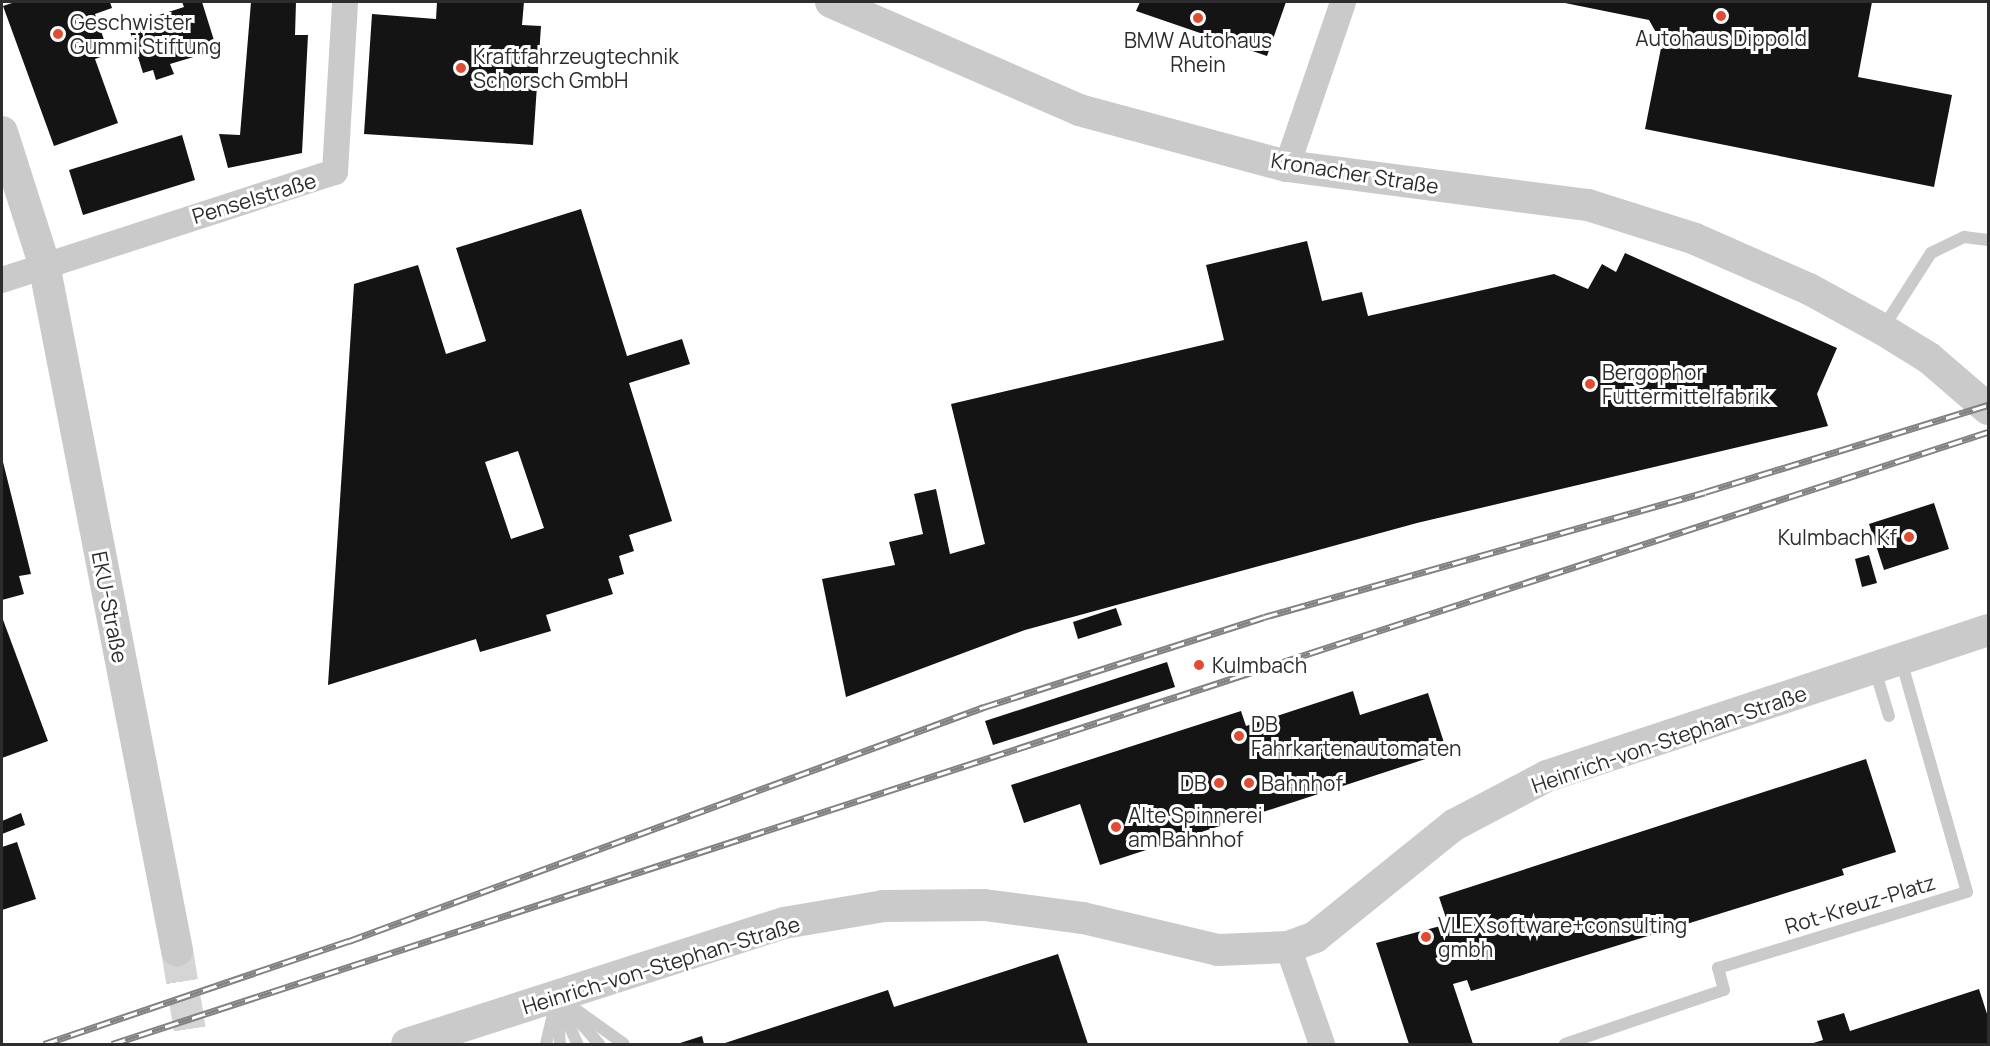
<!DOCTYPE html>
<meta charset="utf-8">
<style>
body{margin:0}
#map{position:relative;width:1990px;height:1046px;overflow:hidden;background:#fff;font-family:Manrope,sans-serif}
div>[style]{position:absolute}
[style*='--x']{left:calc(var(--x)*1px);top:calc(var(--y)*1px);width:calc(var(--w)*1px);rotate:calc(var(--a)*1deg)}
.building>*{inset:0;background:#141414}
.tertiary-tunnel>*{height:32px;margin-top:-16px;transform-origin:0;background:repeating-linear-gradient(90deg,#d5d5d5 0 32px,transparent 0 48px)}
.service>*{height:12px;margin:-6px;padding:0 6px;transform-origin:6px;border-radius:6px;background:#cacaca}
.minor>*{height:26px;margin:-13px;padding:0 13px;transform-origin:13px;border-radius:13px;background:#cacaca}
.tertiary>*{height:32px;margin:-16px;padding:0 16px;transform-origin:16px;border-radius:16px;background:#cacaca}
.rail>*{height:7px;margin-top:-3.5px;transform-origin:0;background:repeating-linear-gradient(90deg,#fff 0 14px,#828282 0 28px);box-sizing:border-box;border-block:2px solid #828282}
.dots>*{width:16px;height:16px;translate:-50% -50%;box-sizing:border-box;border:3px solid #fff;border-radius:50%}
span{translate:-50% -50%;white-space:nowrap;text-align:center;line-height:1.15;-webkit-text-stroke:6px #fff;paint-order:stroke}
.poi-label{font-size:21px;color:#2d2d2d}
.left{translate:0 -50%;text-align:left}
.right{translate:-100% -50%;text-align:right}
.street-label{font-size:21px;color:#2d2d2d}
.frame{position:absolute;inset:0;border:3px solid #2d2d2d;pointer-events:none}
</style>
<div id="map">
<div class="building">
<div style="clip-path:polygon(15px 2px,110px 2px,112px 8px,95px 14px,109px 54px,95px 59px,118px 123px,54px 146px,3px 6px)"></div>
<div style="clip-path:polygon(182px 2px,202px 2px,217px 50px,170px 64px,174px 74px,156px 80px,153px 70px,143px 73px,128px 25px,184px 7px)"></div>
<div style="clip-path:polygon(251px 2px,296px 2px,295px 35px,308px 35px,302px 153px,228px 168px,219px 134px,240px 135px)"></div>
<div style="clip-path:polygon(437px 2px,524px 2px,522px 25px,541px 26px,533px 145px,364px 134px,372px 14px,436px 19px)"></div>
<div style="clip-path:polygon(1140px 2px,1286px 2px,1267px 56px,1136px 11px)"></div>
<div style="clip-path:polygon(1560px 2px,1872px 2px,1858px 77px,1952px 95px,1934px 187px,1645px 129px,1662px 43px,1649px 20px)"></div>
<div style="clip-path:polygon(182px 135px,195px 180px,83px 215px,69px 170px)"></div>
<div style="clip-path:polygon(evenodd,581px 209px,627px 356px,682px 339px,690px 364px,629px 383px,672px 521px,629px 535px,634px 551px,619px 556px,624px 574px,608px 579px,613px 594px,546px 615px,551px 631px,480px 652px,476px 639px,328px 685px,354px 284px,418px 265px,446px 354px,486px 341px,456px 248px,581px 209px,518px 451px,544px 528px,511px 539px,485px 462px,518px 451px)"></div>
<div style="clip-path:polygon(1307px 241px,1322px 301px,1362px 292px,1368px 316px,1554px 274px,1588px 289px,1602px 264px,1616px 272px,1625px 253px,1837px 348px,1817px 394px,1828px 426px,1417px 523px,1025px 630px,846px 697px,822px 579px,895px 565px,889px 542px,923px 534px,914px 494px,936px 489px,950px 554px,985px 544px,951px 404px,1224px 340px,1206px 265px)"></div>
<div style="clip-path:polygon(2px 458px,31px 574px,19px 576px,24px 594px,2px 600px)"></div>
<div style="clip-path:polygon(1934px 503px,1949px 549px,1884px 570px,1869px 524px)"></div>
<div style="clip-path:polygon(1869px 555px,1877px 583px,1862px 587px,1855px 559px)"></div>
<div style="clip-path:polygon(1116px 608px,1122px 625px,1078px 639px,1073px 622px)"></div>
<div style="clip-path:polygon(2px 617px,48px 741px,2px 758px)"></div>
<div style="clip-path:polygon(1167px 662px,1175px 687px,993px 745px,985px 721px)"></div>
<div style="clip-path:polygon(1353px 691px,1360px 715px,1428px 693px,1447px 752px,1100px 865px,1080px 804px,1024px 823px,1011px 785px,1241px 711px,1246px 726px)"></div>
<div style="clip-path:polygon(1866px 759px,1896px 852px,1842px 869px,1844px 875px,1471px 991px,1467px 980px,1453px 984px,1473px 1044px,1409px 1044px,1376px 943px,1448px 924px,1439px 897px)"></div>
<div style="clip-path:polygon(21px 813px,25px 825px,2px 834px,2px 821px)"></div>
<div style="clip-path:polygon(17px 842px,36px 899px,2px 910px,2px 847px)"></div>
<div style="clip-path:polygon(1058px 954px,1088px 1044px,722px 1044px,888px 990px,894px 1007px)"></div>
<div style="clip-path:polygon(1979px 989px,1988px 1017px,1988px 1044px,1810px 1044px,1823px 1040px,1817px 1021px,1844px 1013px,1850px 1031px)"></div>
<div style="clip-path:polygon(702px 1036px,704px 1044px,677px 1044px)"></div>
</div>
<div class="tertiary-tunnel">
<div style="--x:177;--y:950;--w:95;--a:80.9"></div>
</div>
<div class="service">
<div style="--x:1883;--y:328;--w:89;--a:-57.4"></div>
<div style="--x:1931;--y:253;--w:37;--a:-26"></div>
<div style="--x:1964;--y:237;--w:24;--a:7"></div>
<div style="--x:1875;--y:670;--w:48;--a:73.1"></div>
<div style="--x:561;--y:999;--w:77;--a:35.5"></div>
<div style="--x:562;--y:1008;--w:39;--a:67"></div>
<div style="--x:558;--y:1009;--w:35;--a:87"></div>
<div style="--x:570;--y:1011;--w:44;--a:48.7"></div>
<div style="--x:546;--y:1044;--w:48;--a:-76.8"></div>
<div style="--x:1565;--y:1044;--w:168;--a:-18.8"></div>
<div style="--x:1724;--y:990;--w:23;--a:-105"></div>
<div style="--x:1718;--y:968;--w:260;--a:-17"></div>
<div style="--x:1967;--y:892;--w:240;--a:-105.9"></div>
</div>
<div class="minor">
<div style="--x:1287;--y:166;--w:173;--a:-71.1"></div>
<div style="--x:2;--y:280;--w:350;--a:-18"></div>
<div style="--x:335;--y:172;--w:170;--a:-86.6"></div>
<div style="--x:1288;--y:947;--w:103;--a:70.7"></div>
</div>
<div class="tertiary">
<div style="--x:831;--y:2;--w:270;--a:23.5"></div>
<div style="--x:1079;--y:110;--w:215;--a:15.1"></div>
<div style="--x:1287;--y:166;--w:304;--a:7.4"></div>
<div style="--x:1588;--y:205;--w:112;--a:17.6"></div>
<div style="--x:1695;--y:239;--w:124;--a:23.7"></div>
<div style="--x:1809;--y:289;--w:83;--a:28.7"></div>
<div style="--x:1882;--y:329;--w:55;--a:31.7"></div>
<div style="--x:1929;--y:358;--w:78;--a:40.8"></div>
<div style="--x:2;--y:132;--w:139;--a:72.3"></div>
<div style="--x:44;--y:264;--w:699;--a:79.03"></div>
<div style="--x:407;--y:1044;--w:396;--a:-17.8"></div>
<div style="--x:784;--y:923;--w:100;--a:-9.7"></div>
<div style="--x:883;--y:906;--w:101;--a:-0.6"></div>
<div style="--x:984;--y:905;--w:100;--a:7.5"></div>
<div style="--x:1083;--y:918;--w:139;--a:13.3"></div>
<div style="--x:1218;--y:950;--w:70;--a:-2.5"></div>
<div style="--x:1288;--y:947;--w:29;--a:-20"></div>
<div style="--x:1315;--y:937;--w:179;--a:-38.9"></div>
<div style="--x:1454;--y:825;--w:105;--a:-27.8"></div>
<div style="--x:1547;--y:776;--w:465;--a:-18.3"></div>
</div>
<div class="rail">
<div style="--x:44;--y:1044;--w:322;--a:-18.7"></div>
<div style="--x:349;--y:941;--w:677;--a:-20.23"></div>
<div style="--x:984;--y:707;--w:294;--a:-17.8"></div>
<div style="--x:1264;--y:617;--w:458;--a:-15.8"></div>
<div style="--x:1705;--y:492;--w:296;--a:-17.1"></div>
<div style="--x:112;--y:1044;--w:1973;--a:-18.07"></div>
</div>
<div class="dots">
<div style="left:1721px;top:16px;background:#e04c32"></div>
<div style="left:1198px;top:18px;background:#e04c32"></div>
<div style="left:58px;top:34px;background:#e04c32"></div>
<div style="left:461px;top:68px;background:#e04c32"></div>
<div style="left:1590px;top:384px;background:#e04c32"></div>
<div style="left:1909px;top:537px;background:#e04c32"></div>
<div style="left:1199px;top:665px;background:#e04c32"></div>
<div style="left:1239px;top:736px;background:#e04c32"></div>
<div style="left:1219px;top:783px;background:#e04c32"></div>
<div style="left:1249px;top:783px;background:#e04c32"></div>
<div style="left:1116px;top:827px;background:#e04c32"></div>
<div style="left:1426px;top:937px;background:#e04c32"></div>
</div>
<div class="poi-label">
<span class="left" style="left:70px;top:34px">Geschwister<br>Gummi Stiftung</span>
<span style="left:1721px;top:38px">Autohaus Dippold</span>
<span style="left:1198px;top:52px">BMW Autohaus<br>Rhein</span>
<span class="left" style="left:473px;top:68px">Kraftfahrzeugtechnik<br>Schorsch GmbH</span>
<span class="left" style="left:1602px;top:384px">Bergophor<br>Futtermittelfabrik</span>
<span class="right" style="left:1897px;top:537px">Kulmbach Kf</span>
<span class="left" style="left:1212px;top:665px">Kulmbach</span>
<span class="left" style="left:1251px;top:736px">DB<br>Fahrkartenautomaten</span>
<span class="right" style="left:1207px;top:783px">DB</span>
<span class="left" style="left:1261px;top:783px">Bahnhof</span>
<span class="left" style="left:1128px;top:827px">Alte Spinnerei<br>am Bahnhof</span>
<span class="left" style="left:1438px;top:937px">VLEXsoftware+consulting<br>gmbh</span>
</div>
<div class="street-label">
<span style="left:1355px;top:173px;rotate:9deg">Kronacher Straße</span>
<span style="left:254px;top:198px;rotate:-17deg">Penselstraße</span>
<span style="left:110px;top:607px;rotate:79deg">EKU-Straße</span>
<span style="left:1669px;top:739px;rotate:-19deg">Heinrich-von-Stephan-Straße</span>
<span style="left:1860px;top:904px;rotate:-17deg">Rot-Kreuz-Platz</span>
<span style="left:661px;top:965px;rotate:-17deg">Heinrich-von-Stephan-Straße</span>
</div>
<div class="frame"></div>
</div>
